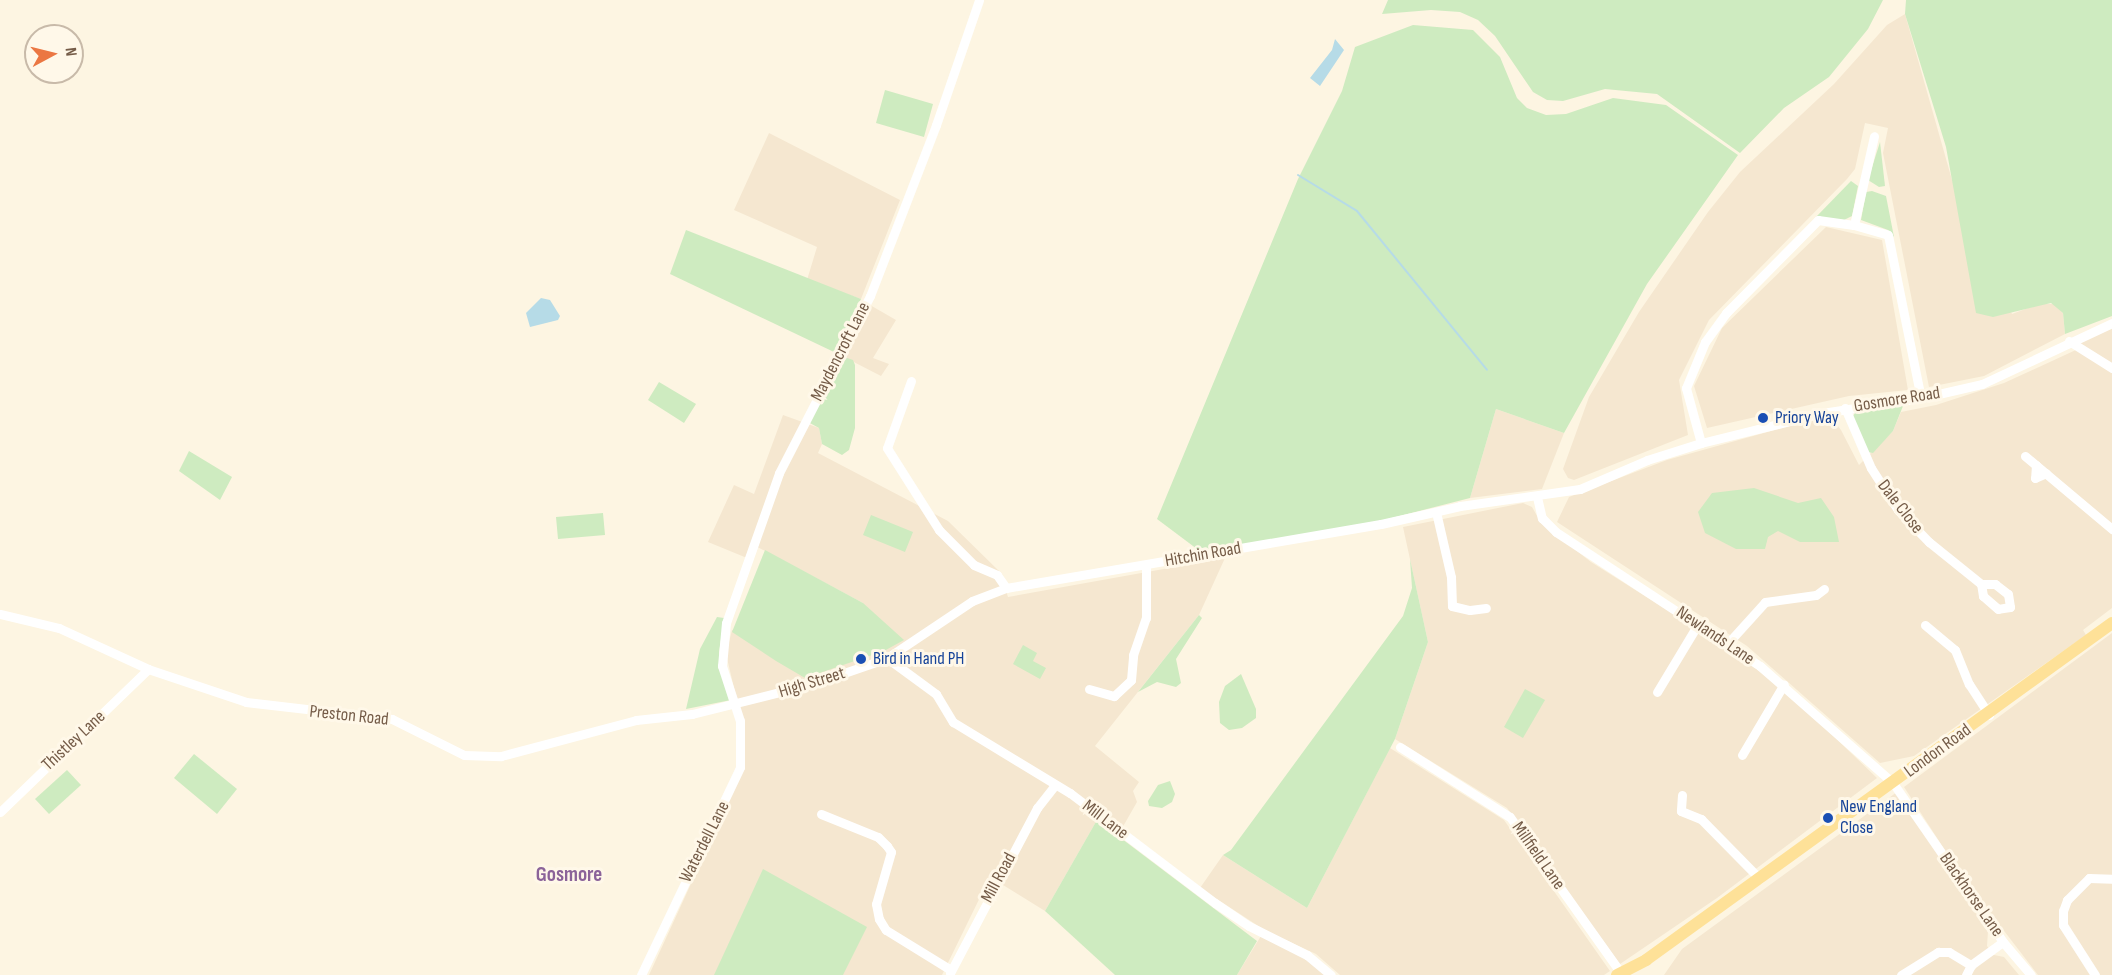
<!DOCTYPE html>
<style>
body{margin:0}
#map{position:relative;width:2112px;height:975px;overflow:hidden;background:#fdf5e2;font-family:"Sofia Sans Condensed",sans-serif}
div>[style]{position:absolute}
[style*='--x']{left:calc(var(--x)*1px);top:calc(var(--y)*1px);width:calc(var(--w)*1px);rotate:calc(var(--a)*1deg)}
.residential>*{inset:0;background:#f5e7d0}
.green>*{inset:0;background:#ceebc0}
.water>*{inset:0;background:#b6dbe7}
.stream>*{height:2px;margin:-1px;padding:0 1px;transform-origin:1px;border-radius:1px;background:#b6dbe7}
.minor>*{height:9px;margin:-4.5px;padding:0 4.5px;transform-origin:4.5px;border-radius:4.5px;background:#fff}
.major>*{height:12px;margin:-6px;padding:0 6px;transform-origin:6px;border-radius:6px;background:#fee198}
.dots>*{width:16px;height:16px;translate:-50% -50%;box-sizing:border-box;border:3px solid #fff8e9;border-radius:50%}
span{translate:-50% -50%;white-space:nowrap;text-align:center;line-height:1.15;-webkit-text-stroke:6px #fff8e9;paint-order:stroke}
.street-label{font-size:18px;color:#755c48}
.transit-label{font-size:18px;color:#164399}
.left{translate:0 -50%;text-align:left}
.quarter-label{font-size:21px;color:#8b6399;font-weight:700}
.north{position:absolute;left:24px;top:24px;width:60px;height:60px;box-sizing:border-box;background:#fff8e9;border:2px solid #c8baa9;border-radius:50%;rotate:83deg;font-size:16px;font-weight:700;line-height:24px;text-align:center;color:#755c48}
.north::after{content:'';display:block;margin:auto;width:21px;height:27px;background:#eb7743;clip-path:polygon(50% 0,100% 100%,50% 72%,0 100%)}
</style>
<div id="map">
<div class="residential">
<div style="clip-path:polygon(1905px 14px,1952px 180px,2012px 314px,2039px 304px,2055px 304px,2063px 313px,2065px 334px,1984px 376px,1929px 387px,1883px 153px,1888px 128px,1865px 123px,1855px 169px,1847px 179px,1709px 320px,1679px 380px,1688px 435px,1574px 480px,1568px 478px,1563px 469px,1589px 397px,1639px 312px,1708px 212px,1740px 172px,1834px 84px,1887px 25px)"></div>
<div style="clip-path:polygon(769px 133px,900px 200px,861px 299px,807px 280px,817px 247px,734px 210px)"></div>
<div style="clip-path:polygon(1826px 227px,1882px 240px,1908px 390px,1849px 396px,1707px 428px,1694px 386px,1722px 328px)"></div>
<div style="clip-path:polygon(870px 305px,896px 320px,873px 358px,889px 364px,881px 376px,844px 357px)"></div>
<div style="clip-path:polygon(2112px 328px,2112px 608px,2083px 630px,2086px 635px,1914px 756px,1880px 763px,1747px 646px,1557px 522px,1569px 497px,1667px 460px,1829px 415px,1841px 430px,1859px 465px,1893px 431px,1901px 412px,1936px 405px,2004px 383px,2078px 349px,2079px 341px)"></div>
<div style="clip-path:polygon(1496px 409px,1564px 433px,1542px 489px,1470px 498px)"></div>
<div style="clip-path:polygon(783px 415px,819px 428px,822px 444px,818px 453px,948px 521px,1000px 572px,1008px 597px,1225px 558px,1199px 615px,1095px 746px,1139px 782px,1133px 791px,1137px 802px,1117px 837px,1097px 820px,1045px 911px,990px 877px,942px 975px,649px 975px,736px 786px,739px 709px,726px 654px,732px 630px,863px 603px,752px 544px,747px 558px,708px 542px,734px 485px,754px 494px)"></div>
<div style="clip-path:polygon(1523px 503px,1532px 507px,1541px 523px,1591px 562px,1740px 656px,1794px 698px,1877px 778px,1717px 898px,1620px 964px,1507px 808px,1395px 739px,1428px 642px,1403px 527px)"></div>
<div style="clip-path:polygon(2112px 633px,2112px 975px,2038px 975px,1961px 875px,1904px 787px)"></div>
<div style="clip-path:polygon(1390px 748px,1504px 820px,1610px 971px,1604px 975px,1340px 975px,1316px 954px,1266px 931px,1200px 888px,1223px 855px,1307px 908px)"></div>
<div style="clip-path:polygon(1897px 792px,1988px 931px,1987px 946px,1994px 955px,2004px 957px,2019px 975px,1664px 975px,1682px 949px)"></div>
<div style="clip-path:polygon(1261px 936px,1295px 951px,1328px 975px,1237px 975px)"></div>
</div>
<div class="green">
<div style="clip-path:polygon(1388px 0,1883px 0,1868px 29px,1829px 77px,1784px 108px,1740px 153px,1657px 94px,1605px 89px,1563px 101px,1547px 100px,1533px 92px,1495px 36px,1478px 20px,1460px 12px,1431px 10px,1382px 14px)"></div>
<div style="clip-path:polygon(1906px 0,2112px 0,2112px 316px,2065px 334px,2063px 313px,2051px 303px,1993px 317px,1976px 313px,1946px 147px,1905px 14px)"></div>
<div style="clip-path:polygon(1413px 25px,1473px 30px,1500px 57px,1517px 98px,1527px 108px,1546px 115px,1566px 114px,1613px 98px,1666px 105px,1738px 155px,1647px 284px,1564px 433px,1496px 409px,1470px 498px,1384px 520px,1201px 552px,1157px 519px,1298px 179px,1342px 91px,1355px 47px)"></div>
<div style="clip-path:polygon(885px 90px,933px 104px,924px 137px,876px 123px)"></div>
<div style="clip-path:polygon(1880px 142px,1885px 186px,1879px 187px,1868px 180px)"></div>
<div style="clip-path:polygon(1851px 181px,1858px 186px,1852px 216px,1844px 220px,1816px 217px)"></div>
<div style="clip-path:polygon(1872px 191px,1886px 196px,1894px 237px,1888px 230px,1861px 220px,1866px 192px)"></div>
<div style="clip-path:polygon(686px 230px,861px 299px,834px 352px,670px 274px)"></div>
<div style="clip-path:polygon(844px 357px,853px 360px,855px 365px,855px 428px,849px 450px,842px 455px,822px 444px,819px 428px,808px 422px)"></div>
<div style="clip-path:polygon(659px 382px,696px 404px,684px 423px,648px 400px)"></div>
<div style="clip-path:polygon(1903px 406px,1893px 431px,1873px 453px,1867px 452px,1853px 416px,1855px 413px)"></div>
<div style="clip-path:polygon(189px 451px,232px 477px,220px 500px,179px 471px)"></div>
<div style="clip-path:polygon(1754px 488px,1798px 503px,1821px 498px,1834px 517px,1839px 542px,1800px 542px,1778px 531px,1768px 537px,1765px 549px,1736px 549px,1705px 533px,1698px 512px,1712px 493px)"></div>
<div style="clip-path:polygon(603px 513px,605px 535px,558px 539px,556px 517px)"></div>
<div style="clip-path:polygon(871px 515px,913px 532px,905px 552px,863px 535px)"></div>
<div style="clip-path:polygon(765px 550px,863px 603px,904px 640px,884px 651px,805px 678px,776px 661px,732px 632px)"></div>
<div style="clip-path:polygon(1410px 559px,1428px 642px,1395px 739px,1307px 908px,1223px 855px,1231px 850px,1403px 616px,1412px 588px)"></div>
<div style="clip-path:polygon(1199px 615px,1202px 618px,1176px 659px,1181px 683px,1176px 687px,1157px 682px,1138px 692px)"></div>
<div style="clip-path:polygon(717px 617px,724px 618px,719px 653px,731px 700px,686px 709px,700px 649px)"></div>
<div style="clip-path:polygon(1023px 645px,1037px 653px,1033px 661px,1046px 668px,1040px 679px,1013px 664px)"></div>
<div style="clip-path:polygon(1241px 674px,1256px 709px,1256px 718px,1242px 728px,1229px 730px,1220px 723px,1219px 702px,1225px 686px)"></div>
<div style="clip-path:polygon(1525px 689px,1545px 700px,1523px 738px,1504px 727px)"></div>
<div style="clip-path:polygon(194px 754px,237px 789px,217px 814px,174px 778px)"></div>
<div style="clip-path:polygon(67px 770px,81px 785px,49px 814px,35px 799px)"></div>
<div style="clip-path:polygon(1170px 781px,1175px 794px,1172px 802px,1162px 808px,1149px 806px,1148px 801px,1158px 785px)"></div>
<div style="clip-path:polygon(1097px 820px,1257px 941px,1237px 975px,1115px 975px,1045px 911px)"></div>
<div style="clip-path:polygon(763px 869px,867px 927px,843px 975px,714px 975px)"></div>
</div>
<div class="water">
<div style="clip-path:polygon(1335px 39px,1344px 50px,1320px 86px,1310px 78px,1332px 50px)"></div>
<div style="clip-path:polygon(541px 298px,550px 300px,560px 316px,558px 320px,530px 327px,526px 313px)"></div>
</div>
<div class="stream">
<div style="--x:1298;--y:175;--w:69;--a:31.4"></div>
<div style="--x:1357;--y:211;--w:205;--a:50.7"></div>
</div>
<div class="minor">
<div style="--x:1854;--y:225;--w:91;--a:-77.3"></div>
<div style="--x:2069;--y:341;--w:51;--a:32.1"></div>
<div style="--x:911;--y:381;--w:71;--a:109.7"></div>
<div style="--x:887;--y:448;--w:97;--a:57.6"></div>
<div style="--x:939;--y:530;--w:49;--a:45"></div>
<div style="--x:974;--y:565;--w:25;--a:23"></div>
<div style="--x:997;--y:575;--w:16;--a:55"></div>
<div style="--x:1845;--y:408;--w:65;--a:66.6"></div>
<div style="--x:1871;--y:468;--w:50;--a:57.3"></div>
<div style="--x:1898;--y:510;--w:45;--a:45.9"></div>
<div style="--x:1929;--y:542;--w:67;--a:38.9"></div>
<div style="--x:1981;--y:584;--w:14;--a:0"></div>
<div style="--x:1995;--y:584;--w:16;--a:38"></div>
<div style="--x:2008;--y:594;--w:13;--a:81"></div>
<div style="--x:2010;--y:607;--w:12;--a:171"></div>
<div style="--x:1998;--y:609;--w:20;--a:-139"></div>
<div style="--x:1983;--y:596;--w:12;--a:-99"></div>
<div style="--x:1701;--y:443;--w:57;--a:-105.3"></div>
<div style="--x:1686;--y:388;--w:50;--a:-67.6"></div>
<div style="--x:1705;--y:342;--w:36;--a:-54"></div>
<div style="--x:1726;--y:313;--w:131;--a:-45.3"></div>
<div style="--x:1818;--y:220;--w:36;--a:8"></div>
<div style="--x:1854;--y:225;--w:35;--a:16"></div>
<div style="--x:1888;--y:235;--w:166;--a:78.6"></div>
<div style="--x:2025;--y:456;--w:114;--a:40"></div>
<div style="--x:2036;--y:465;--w:13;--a:94"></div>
<div style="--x:2035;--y:478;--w:12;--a:-24"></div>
<div style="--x:1537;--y:497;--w:22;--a:77"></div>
<div style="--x:1542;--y:518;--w:20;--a:45"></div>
<div style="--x:1556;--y:532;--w:244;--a:33.3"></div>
<div style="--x:1760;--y:666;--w:177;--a:41.3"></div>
<div style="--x:1893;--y:783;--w:193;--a:55.3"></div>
<div style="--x:2003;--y:942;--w:43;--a:49.7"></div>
<div style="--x:1436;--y:512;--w:67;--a:77"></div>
<div style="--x:1451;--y:577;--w:29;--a:88"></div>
<div style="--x:1452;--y:606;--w:18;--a:13"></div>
<div style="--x:1470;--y:610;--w:16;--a:-7"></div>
<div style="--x:0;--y:614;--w:61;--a:13.3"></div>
<div style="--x:59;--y:628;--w:98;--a:24.7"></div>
<div style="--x:148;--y:669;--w:103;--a:18.6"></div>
<div style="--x:246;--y:702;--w:147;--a:6.6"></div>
<div style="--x:392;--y:719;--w:80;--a:26.6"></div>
<div style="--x:464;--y:755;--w:37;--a:2"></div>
<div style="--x:501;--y:756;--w:140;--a:-14.9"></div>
<div style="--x:636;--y:720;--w:56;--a:-6.1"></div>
<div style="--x:692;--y:714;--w:127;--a:-14.1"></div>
<div style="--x:815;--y:683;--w:76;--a:-19.1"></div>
<div style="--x:887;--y:658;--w:102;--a:-33.8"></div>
<div style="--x:972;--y:601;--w:36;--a:-21"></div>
<div style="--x:1006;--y:588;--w:380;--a:-9.7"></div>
<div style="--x:1381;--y:524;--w:81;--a:-12.8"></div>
<div style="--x:1460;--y:506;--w:121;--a:-8.1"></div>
<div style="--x:1580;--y:489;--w:73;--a:-23.4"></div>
<div style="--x:1647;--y:460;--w:57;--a:-17.5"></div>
<div style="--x:1701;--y:443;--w:125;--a:-13.9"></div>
<div style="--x:1822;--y:413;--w:100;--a:-8.6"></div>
<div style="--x:1921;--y:398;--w:63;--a:-12.9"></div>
<div style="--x:1982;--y:384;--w:144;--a:-25.1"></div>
<div style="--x:1925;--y:625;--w:39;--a:40"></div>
<div style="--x:1955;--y:650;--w:37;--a:68"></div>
<div style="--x:1969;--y:684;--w:37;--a:57"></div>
<div style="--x:1728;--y:643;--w:55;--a:-47.9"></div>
<div style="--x:1765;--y:602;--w:51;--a:-7.8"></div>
<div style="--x:1816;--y:595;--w:10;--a:-37"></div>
<div style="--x:887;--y:658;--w:61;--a:36.3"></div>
<div style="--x:936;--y:694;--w:33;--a:59"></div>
<div style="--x:953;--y:722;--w:137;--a:31.3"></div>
<div style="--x:1070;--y:793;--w:182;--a:37.2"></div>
<div style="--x:1215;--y:903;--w:41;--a:34.1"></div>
<div style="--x:1249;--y:926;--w:65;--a:26.6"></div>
<div style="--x:1307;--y:955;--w:31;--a:40"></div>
<div style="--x:1089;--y:689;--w:26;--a:16"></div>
<div style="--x:1114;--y:696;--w:23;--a:-43"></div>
<div style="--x:1131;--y:680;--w:25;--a:-85"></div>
<div style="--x:1133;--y:655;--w:39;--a:-71"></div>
<div style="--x:1146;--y:618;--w:53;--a:-90"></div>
<div style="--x:1657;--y:692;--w:79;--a:-58.9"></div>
<div style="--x:1400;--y:747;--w:130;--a:32.5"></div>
<div style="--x:1510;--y:817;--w:190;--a:54.6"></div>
<div style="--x:1742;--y:755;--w:82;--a:-59.4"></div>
<div style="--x:1682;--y:795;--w:16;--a:94"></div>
<div style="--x:1681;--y:811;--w:22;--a:22"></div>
<div style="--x:1701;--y:819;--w:84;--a:45.5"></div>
<div style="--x:0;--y:812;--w:206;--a:-44"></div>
<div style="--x:821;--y:814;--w:61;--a:22"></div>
<div style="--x:878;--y:837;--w:13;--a:45"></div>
<div style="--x:887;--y:846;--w:7;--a:56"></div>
<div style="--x:891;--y:852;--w:54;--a:106.1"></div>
<div style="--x:876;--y:904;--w:15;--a:79"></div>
<div style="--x:879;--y:919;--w:13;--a:58"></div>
<div style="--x:886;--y:930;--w:76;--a:31.6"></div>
<div style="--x:950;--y:973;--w:187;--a:-62.2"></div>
<div style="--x:1037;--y:808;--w:29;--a:-52"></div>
<div style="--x:641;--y:975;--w:230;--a:-64.5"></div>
<div style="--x:740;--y:767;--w:46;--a:-90"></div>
<div style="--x:740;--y:721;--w:58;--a:-108.1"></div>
<div style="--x:722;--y:666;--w:43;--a:-84.7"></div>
<div style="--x:726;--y:623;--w:159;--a:-70.5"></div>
<div style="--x:779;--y:473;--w:199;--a:-62.8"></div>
<div style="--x:870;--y:296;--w:183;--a:-68.9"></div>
<div style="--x:936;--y:125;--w:132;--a:-71"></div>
<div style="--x:1901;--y:975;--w:44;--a:-31.9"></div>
<div style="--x:1938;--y:952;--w:11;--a:0"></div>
<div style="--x:1949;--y:952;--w:26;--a:31"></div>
<div style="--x:1966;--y:975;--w:11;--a:-63"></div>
<div style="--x:1971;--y:965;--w:39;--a:-36"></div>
<div style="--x:2095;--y:975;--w:59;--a:-122.6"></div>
<div style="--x:2063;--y:925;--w:14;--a:-90"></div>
<div style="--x:2063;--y:911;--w:12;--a:-70"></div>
<div style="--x:2067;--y:900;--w:31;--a:-45"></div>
<div style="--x:2089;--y:878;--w:23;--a:2"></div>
</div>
<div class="major">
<div style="--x:1617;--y:975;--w:33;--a:-27"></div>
<div style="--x:1646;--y:960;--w:575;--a:-35.87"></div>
</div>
<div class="dots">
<div style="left:1763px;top:418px;background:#1a4fb4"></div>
<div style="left:861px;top:659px;background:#1a4fb4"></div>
<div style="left:1828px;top:818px;background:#1a4fb4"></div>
</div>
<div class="street-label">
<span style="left:841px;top:352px;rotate:-63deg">Maydencroft Lane</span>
<span style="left:1897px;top:400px;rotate:-9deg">Gosmore Road</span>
<span style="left:1900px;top:507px;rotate:52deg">Dale Close</span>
<span style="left:1203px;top:555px;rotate:-10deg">Hitchin Road</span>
<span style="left:1715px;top:636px;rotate:34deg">Newlands Lane</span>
<span style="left:812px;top:683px;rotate:-17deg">High Street</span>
<span style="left:349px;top:716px;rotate:6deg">Preston Road</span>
<span style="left:74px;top:741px;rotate:-43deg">Thistley Lane</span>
<span style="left:1938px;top:751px;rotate:-36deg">London Road</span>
<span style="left:1105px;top:820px;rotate:37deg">Mill Lane</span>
<span style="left:705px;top:842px;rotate:-63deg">Waterdell Lane</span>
<span style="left:1538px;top:856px;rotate:55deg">Millfield Lane</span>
<span style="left:999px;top:878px;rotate:-62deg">Mill Road</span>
<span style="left:1971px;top:895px;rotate:55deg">Blackhorse Lane</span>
</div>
<div class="transit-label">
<span class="left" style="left:1775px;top:418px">Priory Way</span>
<span class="left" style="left:873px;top:659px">Bird in Hand PH</span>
<span class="left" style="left:1840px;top:818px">New England<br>Close</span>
</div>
<div class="quarter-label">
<span style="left:569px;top:875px">Gosmore</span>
</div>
<div class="north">N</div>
</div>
